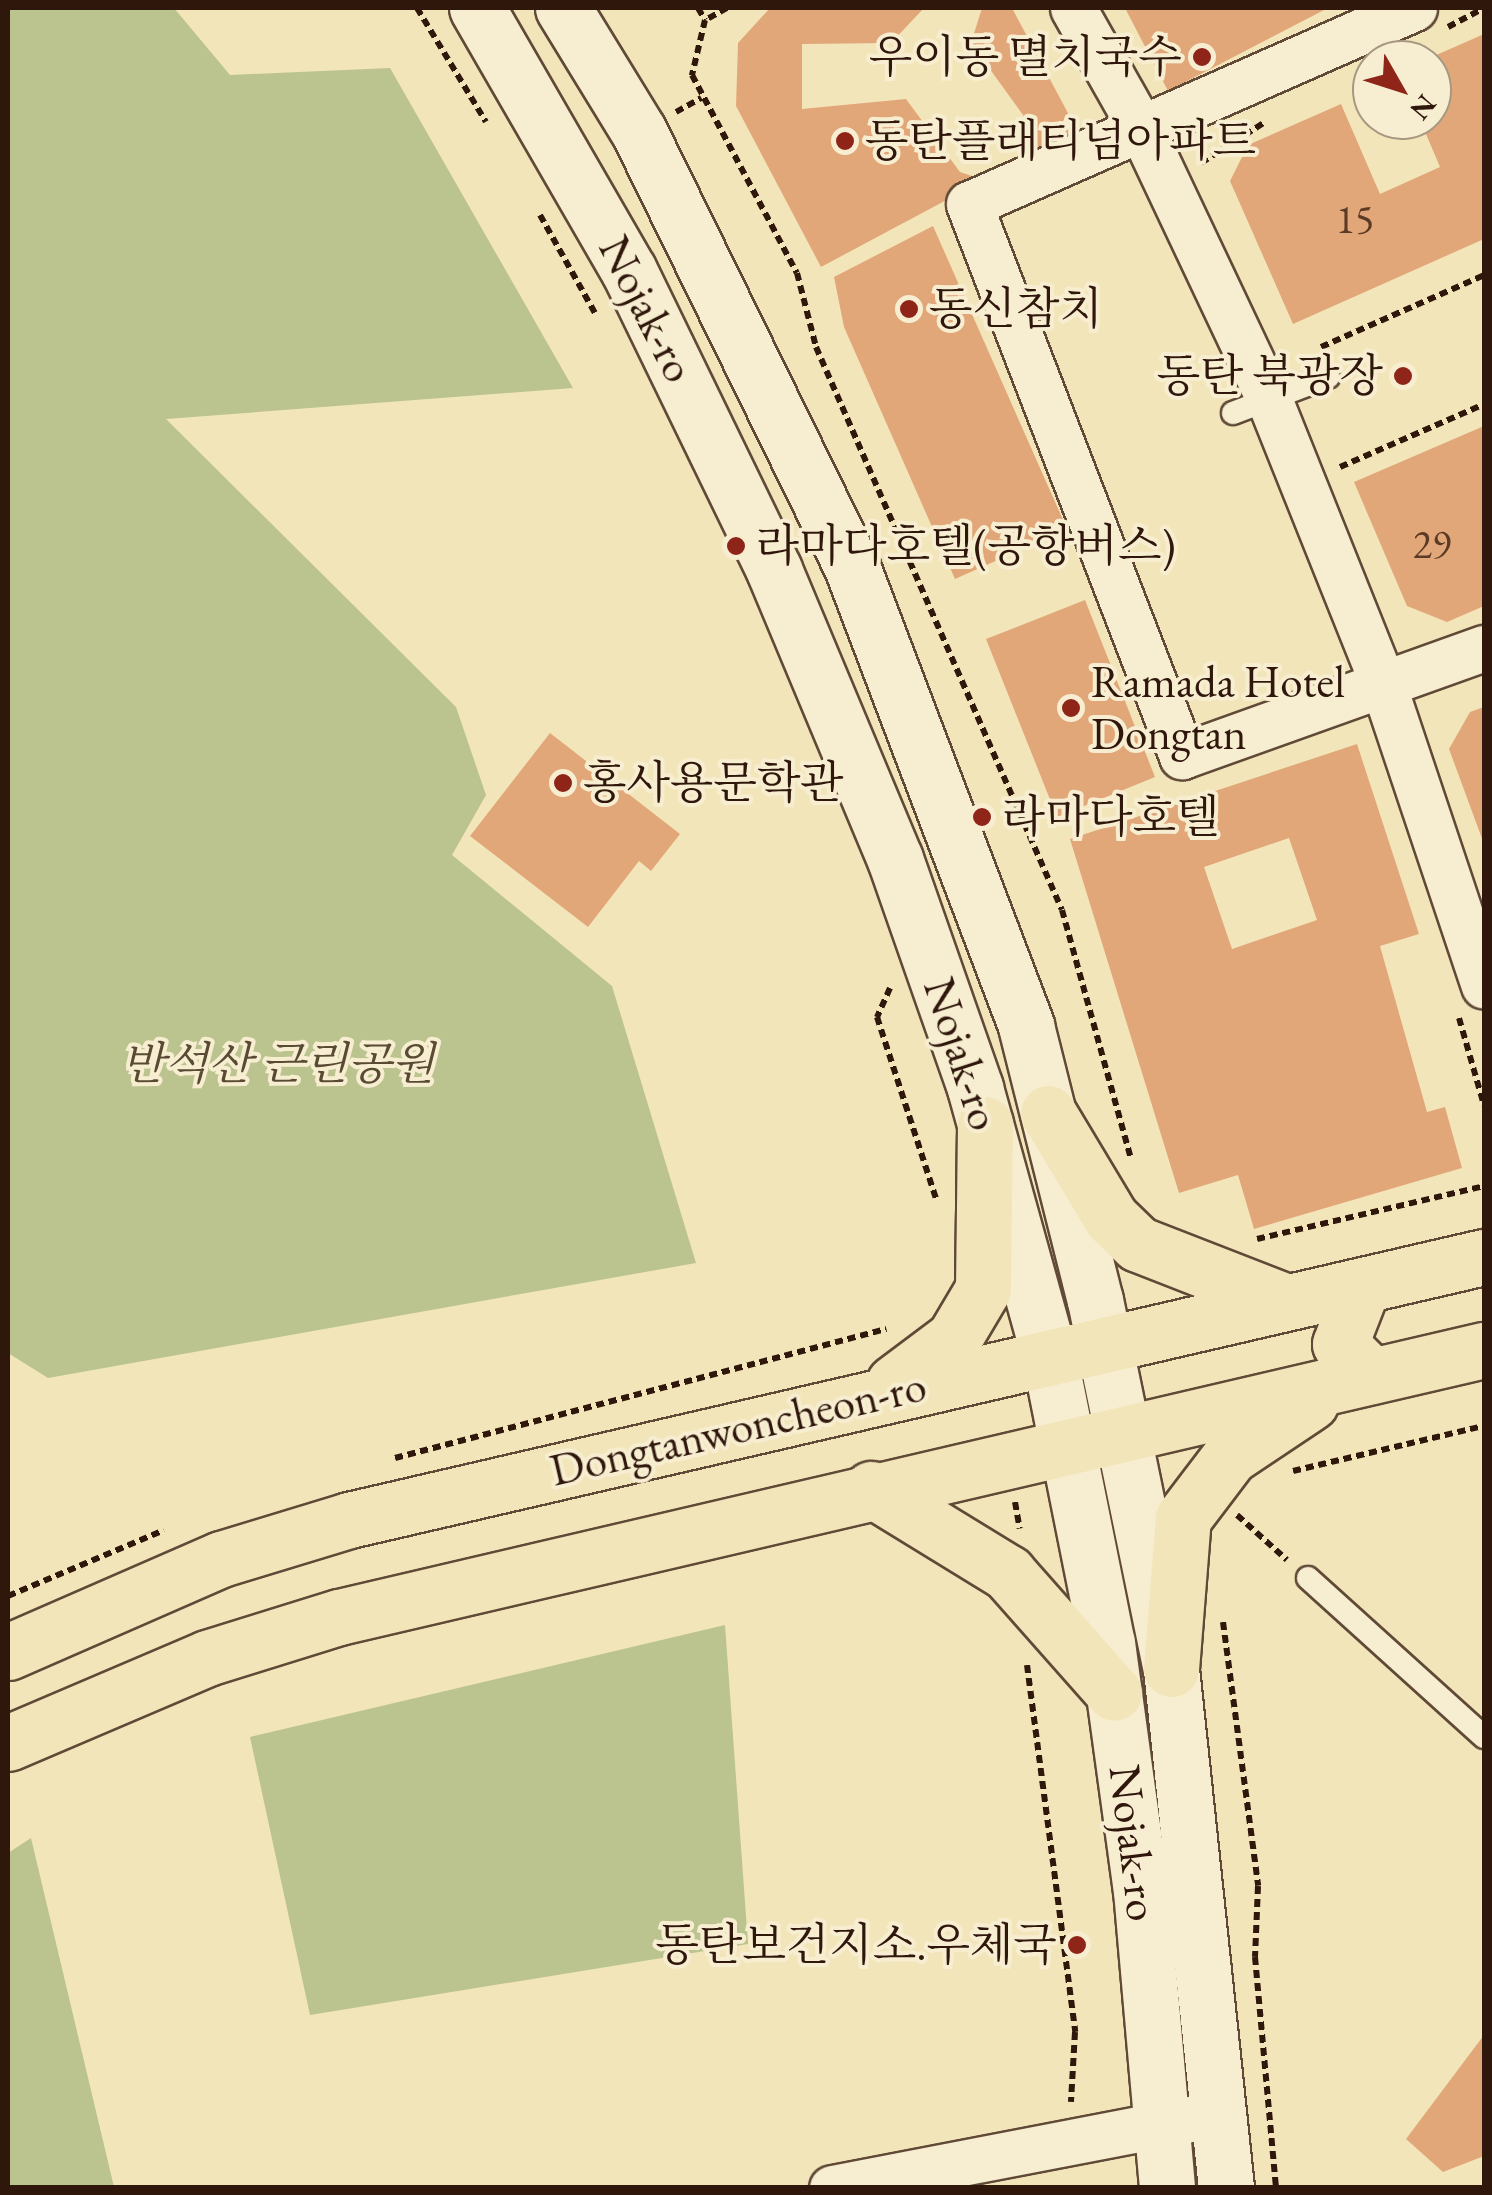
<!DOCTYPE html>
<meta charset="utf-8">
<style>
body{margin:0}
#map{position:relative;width:1492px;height:2195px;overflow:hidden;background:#f3e5ba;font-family:"EB Garamond","Noto Serif KR",serif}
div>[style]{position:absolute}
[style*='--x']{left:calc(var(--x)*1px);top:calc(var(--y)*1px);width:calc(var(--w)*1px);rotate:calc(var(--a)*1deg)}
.green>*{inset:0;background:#bbc48f}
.building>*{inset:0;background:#e2a779}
.path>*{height:6px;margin-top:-3px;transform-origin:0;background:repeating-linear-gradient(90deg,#2f170b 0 8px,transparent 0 13px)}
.roads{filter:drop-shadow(2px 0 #604a37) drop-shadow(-2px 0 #604a37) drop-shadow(0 2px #604a37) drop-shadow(0 -2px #604a37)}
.lane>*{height:22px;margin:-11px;padding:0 11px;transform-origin:11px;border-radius:11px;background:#f7eed2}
.street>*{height:45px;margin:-22.5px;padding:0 22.5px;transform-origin:22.5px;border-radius:22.5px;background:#f7eed2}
.secondary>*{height:55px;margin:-27.5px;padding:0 27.5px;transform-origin:27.5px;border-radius:27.5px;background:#f7eed2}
.primary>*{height:55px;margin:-27.5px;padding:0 27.5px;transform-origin:27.5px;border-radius:27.5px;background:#f3e5ba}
.dots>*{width:28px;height:28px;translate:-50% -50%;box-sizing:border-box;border:5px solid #f7eed2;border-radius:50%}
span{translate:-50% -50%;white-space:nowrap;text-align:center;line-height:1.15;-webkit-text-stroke:8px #f7eed2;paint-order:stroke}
.number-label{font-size:40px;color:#5c3b26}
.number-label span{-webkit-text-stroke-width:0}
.poi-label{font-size:45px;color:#2f170b}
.right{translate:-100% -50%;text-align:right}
.left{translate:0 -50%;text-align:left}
.street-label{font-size:45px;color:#2f170b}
.park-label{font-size:45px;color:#594b33;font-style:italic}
.frame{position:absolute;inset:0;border:10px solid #2f170b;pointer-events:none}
.north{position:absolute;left:1352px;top:40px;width:100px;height:100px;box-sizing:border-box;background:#f7eed2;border:2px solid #a79882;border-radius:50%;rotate:129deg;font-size:28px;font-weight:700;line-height:40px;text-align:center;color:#2f170b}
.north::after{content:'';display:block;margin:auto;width:35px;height:45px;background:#8f2418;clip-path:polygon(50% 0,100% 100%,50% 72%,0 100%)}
</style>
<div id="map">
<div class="green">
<div style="clip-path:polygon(8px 8px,174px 8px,230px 75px,390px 68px,573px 388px,166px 419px,456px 707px,486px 795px,452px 855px,612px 986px,696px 1263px,48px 1378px,8px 1353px)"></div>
<div style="clip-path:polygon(725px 1625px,748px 1944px,310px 2015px,250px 1737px)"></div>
<div style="clip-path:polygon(31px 1838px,114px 2187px,8px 2187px,8px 1853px)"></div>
</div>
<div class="building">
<div style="clip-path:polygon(770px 8px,924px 8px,891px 43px,802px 44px,802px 109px,906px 99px,960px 172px,984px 180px,821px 267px,736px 106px,738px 43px)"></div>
<div style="clip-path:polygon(982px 8px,1012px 8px,1077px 130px,1022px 160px,1031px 126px,971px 43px)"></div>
<div style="clip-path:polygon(1125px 8px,1328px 8px,1168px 91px)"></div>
<div style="clip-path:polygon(1484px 34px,1484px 239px,1293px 324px,1230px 181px,1248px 145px,1341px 104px,1380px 194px,1440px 167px,1420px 120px,1432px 120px,1432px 60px,1425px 60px)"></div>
<div style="clip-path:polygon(933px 226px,1067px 529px,955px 579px,844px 327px,834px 277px)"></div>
<div style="clip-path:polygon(1484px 426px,1484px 606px,1447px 622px,1407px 606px,1354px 482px)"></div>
<div style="clip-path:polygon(1085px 600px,1155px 777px,1057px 817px,986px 639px)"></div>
<div style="clip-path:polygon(1484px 707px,1484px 844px,1449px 749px,1470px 712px)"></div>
<div style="clip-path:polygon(550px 733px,680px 834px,651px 871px,639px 861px,588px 927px,470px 836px)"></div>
<div style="clip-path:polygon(evenodd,1357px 744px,1419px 934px,1380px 946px,1427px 1112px,1445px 1107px,1462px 1168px,1254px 1229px,1238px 1175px,1179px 1193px,1070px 839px,1357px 744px,1289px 838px,1317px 920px,1232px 949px,1204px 867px,1289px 838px)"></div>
<div style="clip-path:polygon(1484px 2035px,1484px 2156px,1443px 2172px,1406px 2139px)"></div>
</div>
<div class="path">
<div style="--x:417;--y:8;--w:133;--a:58.8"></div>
<div style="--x:698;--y:8;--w:14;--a:60"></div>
<div style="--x:727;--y:8;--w:25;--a:151"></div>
<div style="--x:705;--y:20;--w:57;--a:103.3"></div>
<div style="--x:692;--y:75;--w:224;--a:62.1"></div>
<div style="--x:797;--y:273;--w:76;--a:75.6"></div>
<div style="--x:816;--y:347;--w:614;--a:66.4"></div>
<div style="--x:1062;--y:910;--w:257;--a:74.5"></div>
<div style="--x:1448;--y:27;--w:41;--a:-27.8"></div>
<div style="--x:676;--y:112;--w:29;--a:-29"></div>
<div style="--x:1201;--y:163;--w:76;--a:-32.6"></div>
<div style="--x:540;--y:215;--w:112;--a:60.7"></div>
<div style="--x:1321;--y:347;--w:178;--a:-23.8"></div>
<div style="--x:1340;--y:467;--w:157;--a:-23.6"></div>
<div style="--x:890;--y:988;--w:32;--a:114"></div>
<div style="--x:877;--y:1017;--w:194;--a:72"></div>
<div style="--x:1459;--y:1018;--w:91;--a:74"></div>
<div style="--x:1257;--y:1239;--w:233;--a:-13.1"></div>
<div style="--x:395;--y:1458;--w:508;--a:-14.72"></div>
<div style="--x:1293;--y:1471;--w:196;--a:-13.3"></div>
<div style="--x:1015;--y:1502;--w:27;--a:80"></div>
<div style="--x:1237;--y:1515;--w:67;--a:42"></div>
<div style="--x:8;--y:1596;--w:169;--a:-22.9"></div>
<div style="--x:1223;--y:1622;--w:266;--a:82.4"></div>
<div style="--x:1258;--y:1886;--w:71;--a:92.4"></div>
<div style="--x:1255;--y:1957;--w:232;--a:84.8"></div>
<div style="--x:1027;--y:1665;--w:370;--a:82.5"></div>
<div style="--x:1075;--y:2032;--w:70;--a:93.3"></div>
</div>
<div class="roads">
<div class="lane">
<div style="--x:1233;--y:413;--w:102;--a:-20.8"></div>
<div style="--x:1308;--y:1578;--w:237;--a:42.1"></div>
</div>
<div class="street">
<div style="--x:1073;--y:8;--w:138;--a:60.5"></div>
<div style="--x:1141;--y:128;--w:300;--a:64.7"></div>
<div style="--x:1269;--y:399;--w:307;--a:68.2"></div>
<div style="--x:1383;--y:684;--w:318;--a:71.5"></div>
<div style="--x:1414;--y:8;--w:486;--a:156.2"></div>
<div style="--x:969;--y:204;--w:592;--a:68.9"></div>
<div style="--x:1182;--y:756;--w:321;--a:-19.7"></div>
<div style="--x:832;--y:2188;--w:396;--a:-10.9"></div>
</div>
<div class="secondary">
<div style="--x:477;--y:8;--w:304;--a:60"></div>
<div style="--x:629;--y:271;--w:332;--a:64.1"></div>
<div style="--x:774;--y:570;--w:313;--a:67.3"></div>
<div style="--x:895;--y:859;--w:243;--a:70.7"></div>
<div style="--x:975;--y:1088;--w:281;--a:74.5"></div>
<div style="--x:1050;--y:1359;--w:290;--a:78.7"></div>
<div style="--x:1107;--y:1643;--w:249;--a:82.2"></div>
<div style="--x:1141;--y:1890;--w:299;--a:85"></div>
<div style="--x:563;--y:8;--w:145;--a:58.5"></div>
<div style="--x:639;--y:132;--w:484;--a:63.9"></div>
<div style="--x:852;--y:567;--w:491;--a:69.2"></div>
<div style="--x:1026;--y:1026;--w:283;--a:75.9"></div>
<div style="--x:1095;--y:1300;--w:377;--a:78.4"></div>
<div style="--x:1171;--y:1669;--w:522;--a:83.95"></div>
</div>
<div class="primary">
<div style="--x:1048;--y:1113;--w:122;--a:59"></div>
<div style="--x:1111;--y:1218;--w:37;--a:44"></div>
<div style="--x:1138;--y:1244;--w:160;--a:21.3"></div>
<div style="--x:1363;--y:1285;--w:63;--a:111.3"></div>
<div style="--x:1340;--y:1344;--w:45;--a:45"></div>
<div style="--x:894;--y:1383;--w:75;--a:-36.9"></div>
<div style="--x:954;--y:1338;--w:57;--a:-59.4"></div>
<div style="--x:983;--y:1289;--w:165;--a:-89.3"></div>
<div style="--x:871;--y:1489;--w:161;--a:31.5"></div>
<div style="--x:1008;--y:1573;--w:160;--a:48.5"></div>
<div style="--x:8;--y:1652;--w:232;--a:-23.6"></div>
<div style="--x:221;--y:1559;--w:134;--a:-16.9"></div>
<div style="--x:349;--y:1520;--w:1165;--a:-13.05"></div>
<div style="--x:1171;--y:1669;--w:151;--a:-85.5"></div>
<div style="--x:1183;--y:1518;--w:78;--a:-52.8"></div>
<div style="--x:1230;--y:1456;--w:97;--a:-33.7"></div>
<div style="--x:8;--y:1743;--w:216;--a:-23.1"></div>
<div style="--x:207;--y:1658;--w:138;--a:-17.3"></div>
<div style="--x:339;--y:1617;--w:1176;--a:-13.13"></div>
</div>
</div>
<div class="dots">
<div style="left:1202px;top:57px;background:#8f2418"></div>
<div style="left:845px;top:141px;background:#8f2418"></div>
<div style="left:909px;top:309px;background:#8f2418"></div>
<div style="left:1403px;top:376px;background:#8f2418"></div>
<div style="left:736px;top:546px;background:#8f2418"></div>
<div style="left:1071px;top:708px;background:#8f2418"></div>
<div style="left:563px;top:783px;background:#8f2418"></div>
<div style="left:982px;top:817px;background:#8f2418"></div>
<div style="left:1077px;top:1945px;background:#8f2418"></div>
</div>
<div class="number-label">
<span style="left:1355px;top:219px">15</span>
<span style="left:1432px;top:544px">29</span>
</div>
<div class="poi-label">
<span class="right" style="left:1182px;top:57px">우이동 멸치국수</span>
<span class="left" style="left:865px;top:141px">동탄플래티넘아파트</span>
<span class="left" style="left:929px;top:309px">동신참치</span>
<span class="right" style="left:1383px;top:376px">동탄 북광장</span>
<span class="left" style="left:756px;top:546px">라마다호텔(공항버스)</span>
<span class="left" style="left:1091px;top:708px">Ramada Hotel<br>Dongtan</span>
<span class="left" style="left:583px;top:783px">홍사용문학관</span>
<span class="left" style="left:1002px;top:817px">라마다호텔</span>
<span class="right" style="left:1057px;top:1945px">동탄보건지소.우체국</span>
</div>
<div class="street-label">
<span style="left:647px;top:309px;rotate:63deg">Nojak-ro</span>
<span style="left:962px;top:1054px;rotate:72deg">Nojak-ro</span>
<span style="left:738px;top:1428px;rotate:-13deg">Dongtanwoncheon-ro</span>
<span style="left:1134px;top:1843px;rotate:83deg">Nojak-ro</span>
</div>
<div class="park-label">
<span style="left:278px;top:1064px">반석산 근린공원</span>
</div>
<div class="frame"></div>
<div class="north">N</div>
</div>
